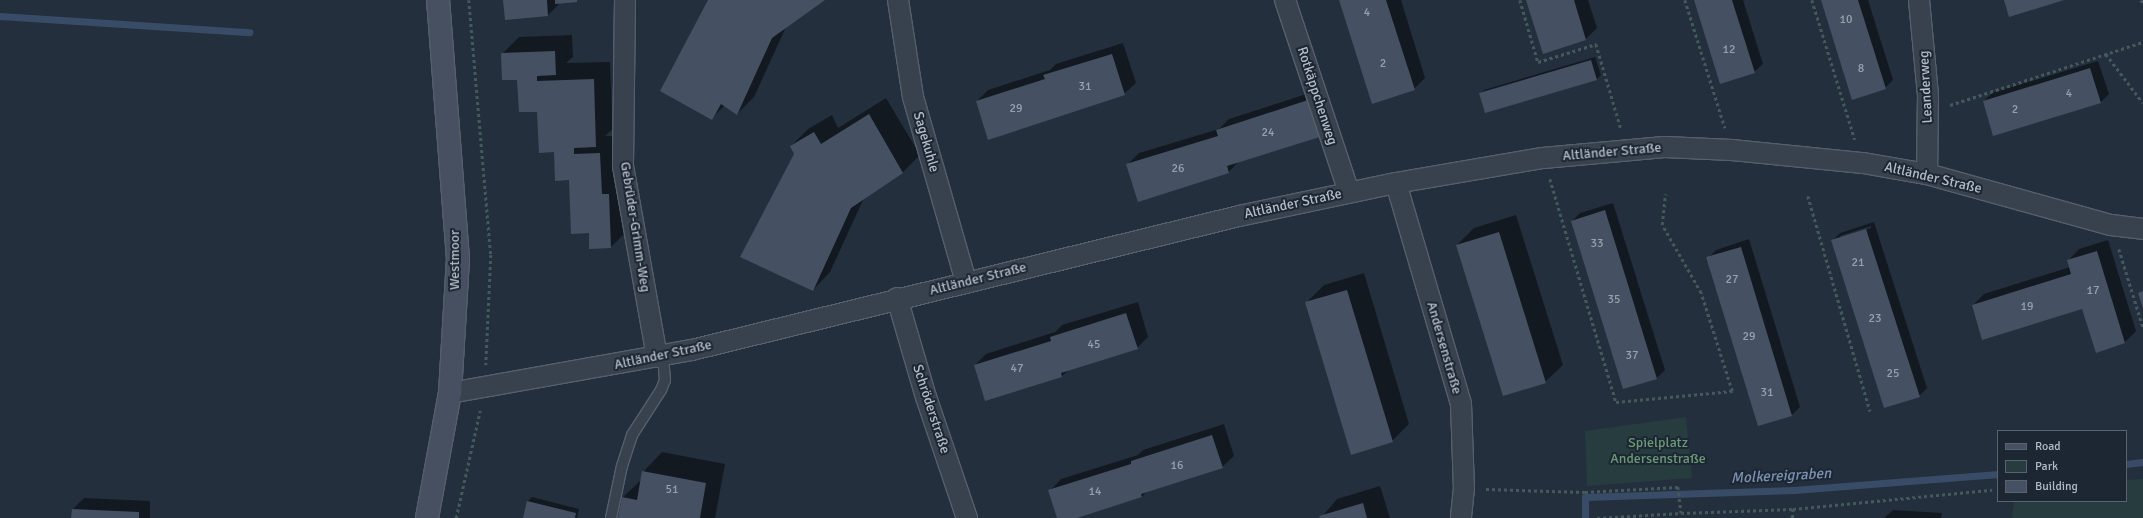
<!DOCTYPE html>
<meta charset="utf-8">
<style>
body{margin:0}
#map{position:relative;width:2143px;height:518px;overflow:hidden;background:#242f3e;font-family:Signika,sans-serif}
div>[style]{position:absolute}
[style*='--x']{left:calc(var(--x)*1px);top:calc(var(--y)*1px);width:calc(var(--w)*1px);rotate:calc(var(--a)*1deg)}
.green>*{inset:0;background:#263c3f}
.shadow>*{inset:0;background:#0007}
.stream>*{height:7px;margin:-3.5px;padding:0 3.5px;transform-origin:3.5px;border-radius:3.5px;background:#394c67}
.building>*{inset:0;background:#455162}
.path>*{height:2.5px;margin-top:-1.25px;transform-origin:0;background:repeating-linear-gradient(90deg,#44595c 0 3px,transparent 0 6px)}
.roads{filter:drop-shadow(1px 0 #565f6c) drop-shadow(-1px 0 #565f6c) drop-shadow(0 1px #565f6c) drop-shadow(0 -1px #565f6c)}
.lane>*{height:10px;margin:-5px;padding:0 5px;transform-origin:5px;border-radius:5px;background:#38414e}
.street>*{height:20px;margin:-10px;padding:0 10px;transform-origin:10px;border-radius:10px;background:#38414e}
.secondary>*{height:22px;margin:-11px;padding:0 11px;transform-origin:11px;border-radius:11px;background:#465061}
span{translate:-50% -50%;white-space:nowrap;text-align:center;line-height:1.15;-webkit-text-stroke:4px #1d2633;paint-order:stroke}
.number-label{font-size:12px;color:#98a1af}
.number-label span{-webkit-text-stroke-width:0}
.street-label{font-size:14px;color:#b4bcc9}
.park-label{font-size:14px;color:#6b9a76}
.water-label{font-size:15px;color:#7c92b1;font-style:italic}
.legend{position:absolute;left:1997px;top:430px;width:130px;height:72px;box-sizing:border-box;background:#1d2633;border:1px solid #59626f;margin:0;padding:5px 7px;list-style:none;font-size:12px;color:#b4bcc9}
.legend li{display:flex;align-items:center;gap:8px;height:20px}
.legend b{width:20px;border:1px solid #59626f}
</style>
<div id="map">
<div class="green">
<div style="clip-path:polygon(1686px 417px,1692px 478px,1587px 486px,1585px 431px)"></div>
<div style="clip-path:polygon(2143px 479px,2143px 518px,2012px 518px,2014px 501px,2126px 501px,2126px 480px)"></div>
</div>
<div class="shadow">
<div style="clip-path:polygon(504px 0,578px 0,560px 3px,548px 15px)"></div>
<div style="clip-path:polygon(709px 0,823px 0,786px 27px,754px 97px,737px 114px,725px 105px,712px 118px)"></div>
<div style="clip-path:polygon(1340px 0,1401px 0,1425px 78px,1414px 89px)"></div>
<div style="clip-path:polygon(1527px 0,1588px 0,1597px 28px,1586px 39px,1544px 52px)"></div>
<div style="clip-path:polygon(1695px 0,1743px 0,1763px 64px,1754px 72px)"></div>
<div style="clip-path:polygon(1822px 0,1868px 0,1893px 80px,1885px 88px)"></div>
<div style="clip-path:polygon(572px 35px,573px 57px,566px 63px,610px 62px,613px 129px,605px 136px,617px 136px,628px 230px,611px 247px,589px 232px,570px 179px,555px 151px,538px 111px,502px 54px,519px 37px)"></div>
<div style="clip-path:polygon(1123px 43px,1136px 83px,1124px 94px,989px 139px,977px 101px,988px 90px,1050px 70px,1056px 64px)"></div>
<div style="clip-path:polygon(1595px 57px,1601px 75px,1597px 79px,1485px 112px,1480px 94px,1484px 90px)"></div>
<div style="clip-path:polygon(2098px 61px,2109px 94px,2101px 102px,1994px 135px,1984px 101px,1992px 93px)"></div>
<div style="clip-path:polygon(1319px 90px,1331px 125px,1320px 137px,1239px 161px,1229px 172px,1138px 200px,1127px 165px,1139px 153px,1219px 129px,1229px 119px)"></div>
<div style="clip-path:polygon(886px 98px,920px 155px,903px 172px,864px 198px,830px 272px,813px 290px,795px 154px,791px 146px,808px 129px,832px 115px,838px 128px)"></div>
<div style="clip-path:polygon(1613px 203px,1665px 370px,1657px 378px,1572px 221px,1580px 213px)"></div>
<div style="clip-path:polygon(1516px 215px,1563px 365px,1545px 382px,1457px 245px,1474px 228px)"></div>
<div style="clip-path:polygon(evenodd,1874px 222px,1927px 388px,1919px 396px,1832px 241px,1840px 233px,1874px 222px,1871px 226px,1871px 228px,1840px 238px,1840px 236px,1871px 226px)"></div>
<div style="clip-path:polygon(1749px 239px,1800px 407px,1792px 415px,1758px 425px,1708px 258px,1716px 250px)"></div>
<div style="clip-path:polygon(2108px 240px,2136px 331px,2125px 342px,2097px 351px,2083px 308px,1973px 305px,1984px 294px,2070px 267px,2068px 261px,2079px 249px)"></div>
<div style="clip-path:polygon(1364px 273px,1409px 424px,1392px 441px,1306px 303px,1324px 285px)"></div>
<div style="clip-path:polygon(1138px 302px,1148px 337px,1137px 348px,1069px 370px,1062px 376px,975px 365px,986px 354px,1055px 332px,1062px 325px)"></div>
<div style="clip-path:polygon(1224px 424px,1234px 456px,1222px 467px,1146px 492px,1142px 497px,1074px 518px,1058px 518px,1050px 491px,1061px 479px,1138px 455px,1143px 450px)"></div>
<div style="clip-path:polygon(662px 452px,725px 464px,715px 518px,619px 518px,622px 498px,642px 479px,643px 472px)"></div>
<div style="clip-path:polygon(1380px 486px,1390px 518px,1321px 518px,1337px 499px)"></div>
<div style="clip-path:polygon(532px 497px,579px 509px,577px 518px,524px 518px,528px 501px)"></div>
<div style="clip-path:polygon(84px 498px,150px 501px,150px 518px,72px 518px,73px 509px)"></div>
<div style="clip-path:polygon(1893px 510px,1942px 513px,1941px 518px,1884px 518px)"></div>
</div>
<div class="stream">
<div style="--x:0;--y:16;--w:250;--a:3.7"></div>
<div style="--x:2126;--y:464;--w:17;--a:-7"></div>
<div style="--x:1585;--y:518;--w:21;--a:-90"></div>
<div style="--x:1585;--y:497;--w:209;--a:-1.9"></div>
<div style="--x:1794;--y:490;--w:205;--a:-4.5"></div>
</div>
<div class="building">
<div style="clip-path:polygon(503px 0,547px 0,548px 16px,505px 20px)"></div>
<div style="clip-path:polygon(555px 0,577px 0,577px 2px,555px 4px)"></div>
<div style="clip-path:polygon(708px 0,825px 0,772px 38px,737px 115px,721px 104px,712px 120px,660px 91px)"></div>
<div style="clip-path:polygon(1339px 0,1386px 0,1415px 90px,1372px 104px)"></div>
<div style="clip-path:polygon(1526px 0,1574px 0,1586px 40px,1543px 54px)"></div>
<div style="clip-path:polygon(1694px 0,1732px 0,1755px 73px,1720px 84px)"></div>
<div style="clip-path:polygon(1821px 0,1858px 0,1886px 89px,1852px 100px)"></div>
<div style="clip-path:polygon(2004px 0,2064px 0,2009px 17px)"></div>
<div style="clip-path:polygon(555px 51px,556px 75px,537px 76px,537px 81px,594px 79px,596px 147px,574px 148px,574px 154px,600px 153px,602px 194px,609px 194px,611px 248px,589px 249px,589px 233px,571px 234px,569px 180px,555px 181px,554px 152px,539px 153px,537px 112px,519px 112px,517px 80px,502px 80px,501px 53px)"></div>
<div style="clip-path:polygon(1112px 54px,1125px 95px,988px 140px,976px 101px,1045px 79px,1043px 75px)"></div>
<div style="clip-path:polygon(1591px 60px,1597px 80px,1485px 113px,1479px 93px)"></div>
<div style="clip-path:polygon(2090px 68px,2101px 103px,1993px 136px,1983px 101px)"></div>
<div style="clip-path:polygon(1308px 100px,1320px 137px,1227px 166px,1229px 173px,1138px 202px,1126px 164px,1218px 136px,1216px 130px)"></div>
<div style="clip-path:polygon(869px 114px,903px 173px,851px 208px,813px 291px,740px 257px,794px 154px,790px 146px,814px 132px,821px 144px)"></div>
<div style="clip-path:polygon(1605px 210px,1657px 379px,1623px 389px,1571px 221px)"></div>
<div style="clip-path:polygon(1866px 229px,1920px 397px,1884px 408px,1831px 240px)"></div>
<div style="clip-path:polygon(1499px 232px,1546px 383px,1503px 396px,1456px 245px)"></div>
<div style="clip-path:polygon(1741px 247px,1792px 416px,1758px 426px,1706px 257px)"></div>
<div style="clip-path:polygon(2097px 251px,2125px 343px,2096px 353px,2082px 309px,1982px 340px,1972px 305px,2071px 274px,2067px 260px)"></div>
<div style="clip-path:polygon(1347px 290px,1393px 442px,1351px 455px,1305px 302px)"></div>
<div style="clip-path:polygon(2143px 291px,2143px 308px,2138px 293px)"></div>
<div style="clip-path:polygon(1126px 313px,1138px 349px,1061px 373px,1062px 377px,985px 401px,974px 365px,1051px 341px,1050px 337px)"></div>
<div style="clip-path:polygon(1212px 435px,1223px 468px,1141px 494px,1142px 497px,1077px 518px,1057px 518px,1048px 490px,1131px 464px,1131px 461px)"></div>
<div style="clip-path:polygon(642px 471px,706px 483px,700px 518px,618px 518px,622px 497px,637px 500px)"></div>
<div style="clip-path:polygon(527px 501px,576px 513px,575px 518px,523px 518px)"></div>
<div style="clip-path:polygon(1363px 503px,1367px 518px,1320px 518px,1319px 516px)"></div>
<div style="clip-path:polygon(72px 509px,139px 512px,139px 518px,71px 518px)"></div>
</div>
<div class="path">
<div style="--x:469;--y:0;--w:256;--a:85.1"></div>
<div style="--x:491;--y:255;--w:110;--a:92.6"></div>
<div style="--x:1520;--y:0;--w:65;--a:73.8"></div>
<div style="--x:1538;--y:62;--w:61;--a:-17.2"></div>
<div style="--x:1596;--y:44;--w:89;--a:73.6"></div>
<div style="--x:1685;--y:0;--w:134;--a:72.6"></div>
<div style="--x:1812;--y:0;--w:146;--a:72.9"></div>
<div style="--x:2141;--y:0;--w:4;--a:63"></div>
<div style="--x:2106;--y:54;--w:61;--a:52.9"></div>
<div style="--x:1950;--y:105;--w:203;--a:-18.1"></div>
<div style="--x:1550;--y:179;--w:233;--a:73.5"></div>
<div style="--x:1616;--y:402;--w:117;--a:-5.4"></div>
<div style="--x:1732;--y:391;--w:103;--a:-107.6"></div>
<div style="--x:1701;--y:293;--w:78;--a:-119.8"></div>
<div style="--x:1662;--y:225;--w:31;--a:-84"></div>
<div style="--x:1808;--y:196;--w:224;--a:73.9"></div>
<div style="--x:2119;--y:249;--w:82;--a:72.9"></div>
<div style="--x:1486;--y:489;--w:99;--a:1.7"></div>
<div style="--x:1585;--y:492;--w:93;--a:-3.1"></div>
<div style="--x:1678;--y:487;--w:26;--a:83"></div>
<div style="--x:1681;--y:513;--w:112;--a:-2"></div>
<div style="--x:1793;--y:509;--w:200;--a:-5.5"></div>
<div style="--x:456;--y:518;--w:110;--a:-77.4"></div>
<div style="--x:1597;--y:518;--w:84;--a:-3.4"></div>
<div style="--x:1792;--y:518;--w:9;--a:-84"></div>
</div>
<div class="roads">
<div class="lane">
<div style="--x:611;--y:518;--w:53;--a:-78.1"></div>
<div style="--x:622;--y:466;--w:33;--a:-72"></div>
<div style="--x:632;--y:435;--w:54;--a:-57.2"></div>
<div style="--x:661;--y:390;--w:11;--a:-68"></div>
<div style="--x:665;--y:380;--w:24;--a:-95"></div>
</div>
<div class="street">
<div style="--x:625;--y:0;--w:166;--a:90.7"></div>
<div style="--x:623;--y:166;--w:194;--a:79.9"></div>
<div style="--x:898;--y:0;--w:98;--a:81.2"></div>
<div style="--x:913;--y:97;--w:192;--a:74"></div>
<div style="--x:1285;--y:0;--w:202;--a:71.6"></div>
<div style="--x:1919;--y:0;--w:95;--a:84.6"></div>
<div style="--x:1928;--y:95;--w:79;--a:90.7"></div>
<div style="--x:1396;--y:183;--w:230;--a:73.6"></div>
<div style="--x:1461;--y:404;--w:84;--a:88"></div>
<div style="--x:1464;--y:488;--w:30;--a:96"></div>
<div style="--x:897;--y:298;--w:103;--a:73.7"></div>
<div style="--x:926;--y:397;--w:128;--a:71.3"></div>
<div style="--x:450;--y:393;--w:246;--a:-10.1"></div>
<div style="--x:692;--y:350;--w:563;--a:-13.76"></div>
<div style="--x:1239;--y:216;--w:160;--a:-11.9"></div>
<div style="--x:1396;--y:183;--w:149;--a:-9.7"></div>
<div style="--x:1543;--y:158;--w:122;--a:-5.2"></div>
<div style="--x:1665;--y:147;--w:67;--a:2.6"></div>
<div style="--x:1732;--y:150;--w:132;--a:5.7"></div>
<div style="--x:1863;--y:163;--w:65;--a:9.8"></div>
<div style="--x:1927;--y:174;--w:191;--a:15.5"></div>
<div style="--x:2111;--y:225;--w:32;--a:7"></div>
</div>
<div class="secondary">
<div style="--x:427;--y:518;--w:127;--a:-79.6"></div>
<div style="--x:450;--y:393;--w:134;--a:-86.6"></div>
<div style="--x:458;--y:259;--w:260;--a:-94.4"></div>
</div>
</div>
<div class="number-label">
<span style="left:1367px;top:13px">4</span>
<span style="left:1846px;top:20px">10</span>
<span style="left:1729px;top:50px">12</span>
<span style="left:1383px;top:64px">2</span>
<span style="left:1861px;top:69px">8</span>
<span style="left:1085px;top:87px">31</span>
<span style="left:2069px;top:94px">4</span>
<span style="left:1016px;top:109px">29</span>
<span style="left:2015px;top:110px">2</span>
<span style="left:1268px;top:133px">24</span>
<span style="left:1178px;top:169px">26</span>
<span style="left:1597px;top:244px">33</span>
<span style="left:1858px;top:263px">21</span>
<span style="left:1732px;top:280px">27</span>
<span style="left:2093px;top:291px">17</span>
<span style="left:1614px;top:300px">35</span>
<span style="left:2027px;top:307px">19</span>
<span style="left:1875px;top:319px">23</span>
<span style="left:1749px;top:337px">29</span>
<span style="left:1094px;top:345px">45</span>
<span style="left:1632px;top:356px">37</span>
<span style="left:1017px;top:369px">47</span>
<span style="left:1893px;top:374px">25</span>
<span style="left:1767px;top:393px">31</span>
<span style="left:1177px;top:466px">16</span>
<span style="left:672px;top:490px">51</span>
<span style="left:1095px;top:492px">14</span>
</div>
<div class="street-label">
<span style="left:1926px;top:87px;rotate:-93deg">Leanderweg</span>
<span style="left:1317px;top:96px;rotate:72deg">Rotkäppchenweg</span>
<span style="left:926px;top:142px;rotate:74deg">Sagekuhle</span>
<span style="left:1612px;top:152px;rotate:-5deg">Altländer Straße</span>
<span style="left:1933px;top:178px;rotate:13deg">Altländer Straße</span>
<span style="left:1293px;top:204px;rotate:-12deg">Altländer Straße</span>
<span style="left:635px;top:227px;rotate:81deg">Gebrüder-Grimm-Weg</span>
<span style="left:455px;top:260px;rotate:-90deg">Westmoor</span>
<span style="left:978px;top:279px;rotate:-14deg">Altländer Straße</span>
<span style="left:1444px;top:348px;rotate:74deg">Andersenstraße</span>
<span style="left:663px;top:355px;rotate:-12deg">Altländer Straße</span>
<span style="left:931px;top:409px;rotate:72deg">Schröderstraße</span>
</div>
<div class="park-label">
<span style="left:1658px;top:451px">Spielplatz<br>Andersenstraße</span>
</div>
<div class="water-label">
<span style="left:1781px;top:476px;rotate:-3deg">Molkereigraben</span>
</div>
<ul class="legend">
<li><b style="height:5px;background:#465061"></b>Road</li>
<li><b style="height:11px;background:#263c3f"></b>Park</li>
<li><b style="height:11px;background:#455162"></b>Building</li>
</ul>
</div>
